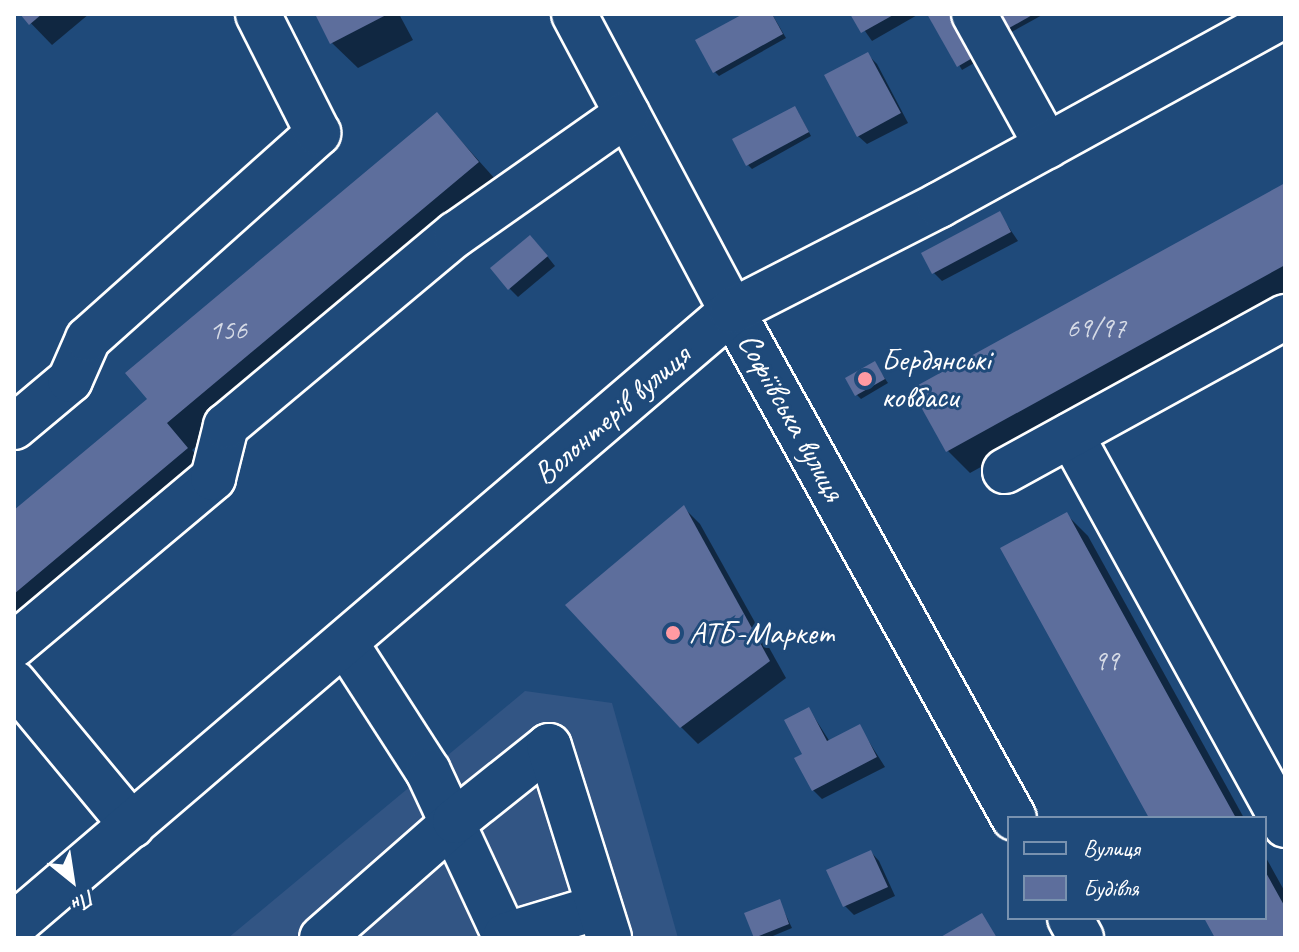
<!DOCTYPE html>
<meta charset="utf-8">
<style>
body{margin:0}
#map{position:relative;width:1299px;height:952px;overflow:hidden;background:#1f4a7a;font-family:Caveat,sans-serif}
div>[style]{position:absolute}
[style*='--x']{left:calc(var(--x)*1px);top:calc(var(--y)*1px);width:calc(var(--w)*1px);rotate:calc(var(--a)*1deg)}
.built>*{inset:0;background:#325584}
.shadow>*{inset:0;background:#0007}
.building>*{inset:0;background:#5d6e9c}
.roads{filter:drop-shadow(2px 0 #fff) drop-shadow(-2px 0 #fff) drop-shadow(0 2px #fff) drop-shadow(0 -2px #fff)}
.minor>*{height:44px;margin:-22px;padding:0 22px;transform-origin:22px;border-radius:22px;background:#1f4a7a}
.dots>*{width:22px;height:22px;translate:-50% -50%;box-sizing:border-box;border:4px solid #1f4a7a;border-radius:50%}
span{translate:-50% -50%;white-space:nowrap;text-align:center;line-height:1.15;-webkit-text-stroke:6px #1f4a7a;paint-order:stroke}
.number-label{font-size:28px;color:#d6dbe6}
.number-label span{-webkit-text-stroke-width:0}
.poi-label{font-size:32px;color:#fff}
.left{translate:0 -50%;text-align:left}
.street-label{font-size:32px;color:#fff}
.frame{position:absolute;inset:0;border:16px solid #fff;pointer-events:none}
.legend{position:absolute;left:1007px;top:816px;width:260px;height:104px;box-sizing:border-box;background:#1f4a7a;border:2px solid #7992af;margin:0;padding:10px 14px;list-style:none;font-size:24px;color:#fff}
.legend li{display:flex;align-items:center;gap:16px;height:40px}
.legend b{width:40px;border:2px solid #7992af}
.north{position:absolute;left:32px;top:840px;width:80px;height:80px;-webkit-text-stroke:6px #1f4a7a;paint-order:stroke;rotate:150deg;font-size:22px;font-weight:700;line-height:32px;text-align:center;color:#fff}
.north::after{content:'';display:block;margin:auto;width:28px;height:36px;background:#fff;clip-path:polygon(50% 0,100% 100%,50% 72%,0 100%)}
</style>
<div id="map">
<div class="built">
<div style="clip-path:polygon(525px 691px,612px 703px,678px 938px,228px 938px)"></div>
</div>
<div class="shadow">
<div style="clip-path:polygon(22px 14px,89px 14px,52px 45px)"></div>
<div style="clip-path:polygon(317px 14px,399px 14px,413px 40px,358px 68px,332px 43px)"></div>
<div style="clip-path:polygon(747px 14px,772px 14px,786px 38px,719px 76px,715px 72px)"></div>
<div style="clip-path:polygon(853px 14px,919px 14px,872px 41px)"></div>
<div style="clip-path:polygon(929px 14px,983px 58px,962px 70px)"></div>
<div style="clip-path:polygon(995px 14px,1044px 14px,1008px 34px)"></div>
<div style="clip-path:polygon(868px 55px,877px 64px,908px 123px,867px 144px,858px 136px)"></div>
<div style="clip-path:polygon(798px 112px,811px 136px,752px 169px,748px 165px)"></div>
<div style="clip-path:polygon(437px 114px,504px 189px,192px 450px,213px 474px,14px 641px,14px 513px,150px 399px)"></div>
<div style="clip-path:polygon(1285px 186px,1285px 299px,970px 473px,948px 451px,914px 390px)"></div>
<div style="clip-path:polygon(999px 213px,1018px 241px,942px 281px,934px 273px)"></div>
<div style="clip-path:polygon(539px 246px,555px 266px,518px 297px,509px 288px)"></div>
<div style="clip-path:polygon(875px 364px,888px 383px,861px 399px,857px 395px)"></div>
<div style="clip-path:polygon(684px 508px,700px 524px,786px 678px,698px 744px,681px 727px)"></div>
<div style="clip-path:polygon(1066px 514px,1088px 536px,1244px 818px,1151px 818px)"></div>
<div style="clip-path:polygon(809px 709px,830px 742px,859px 726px,885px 767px,822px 799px,813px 790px,804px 755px)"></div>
<div style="clip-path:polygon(871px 852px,879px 861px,895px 896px,854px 915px,845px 906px)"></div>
<div style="clip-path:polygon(1265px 856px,1285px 892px,1285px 938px,1218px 938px,1206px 918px,1265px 918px)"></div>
<div style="clip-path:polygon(779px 901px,792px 928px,768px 938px,757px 938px)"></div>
</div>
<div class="building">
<div style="clip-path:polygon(20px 14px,42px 14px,29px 25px)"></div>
<div style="clip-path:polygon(315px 14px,388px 14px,330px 44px)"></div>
<div style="clip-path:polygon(743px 14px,772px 14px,783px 34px,713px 73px,695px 40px)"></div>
<div style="clip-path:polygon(850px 14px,895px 14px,861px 33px)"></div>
<div style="clip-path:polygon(927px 14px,959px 14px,981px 53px,957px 67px)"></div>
<div style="clip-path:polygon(992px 14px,1034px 14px,1002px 32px)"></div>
<div style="clip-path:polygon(868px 52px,901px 113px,857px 137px,824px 75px)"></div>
<div style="clip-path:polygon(795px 106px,809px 132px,746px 166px,732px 139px)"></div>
<div style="clip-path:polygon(437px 112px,479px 162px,167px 423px,188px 448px,14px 594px,14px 510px,147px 399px,125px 373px)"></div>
<div style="clip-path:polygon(1285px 183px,1285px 265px,946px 452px,911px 389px)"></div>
<div style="clip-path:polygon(1000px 211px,1011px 232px,932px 274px,921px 253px)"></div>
<div style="clip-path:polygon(530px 235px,548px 256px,508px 290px,490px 268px)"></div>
<div style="clip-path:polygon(875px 361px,885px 379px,855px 396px,845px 378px)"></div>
<div style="clip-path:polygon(684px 505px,770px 661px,680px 728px,565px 605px)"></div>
<div style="clip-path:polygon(1067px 512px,1170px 699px,1236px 818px,1149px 818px,1000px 548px)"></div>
<div style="clip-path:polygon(809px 707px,827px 741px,860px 724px,877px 757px,812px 791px,794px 758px,802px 754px,784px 720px)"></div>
<div style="clip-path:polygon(871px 850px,888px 887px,843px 907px,826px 870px)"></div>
<div style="clip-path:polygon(1265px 871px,1285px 907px,1285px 938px,1215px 938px,1204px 918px,1265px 918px)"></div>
<div style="clip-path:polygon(780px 899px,789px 924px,754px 938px,744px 913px)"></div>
<div style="clip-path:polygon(982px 913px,997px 938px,939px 938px)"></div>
</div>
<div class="roads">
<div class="minor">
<div style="--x:574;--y:14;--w:336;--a:62"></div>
<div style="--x:732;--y:311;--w:580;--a:60.92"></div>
<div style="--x:974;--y:14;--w:151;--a:61.1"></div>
<div style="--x:14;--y:427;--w:73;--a:-40"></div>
<div style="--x:70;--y:380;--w:45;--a:-66.3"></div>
<div style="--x:88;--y:339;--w:309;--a:-41.8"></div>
<div style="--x:318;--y:133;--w:133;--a:-116.8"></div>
<div style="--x:1071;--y:435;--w:445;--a:61.2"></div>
<div style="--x:1005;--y:471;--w:320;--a:-28.8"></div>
<div style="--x:346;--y:644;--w:151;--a:57.2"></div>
<div style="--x:428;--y:771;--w:184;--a:65"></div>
<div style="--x:14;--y:645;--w:260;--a:-40"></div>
<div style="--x:213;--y:478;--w:54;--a:-76"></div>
<div style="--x:226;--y:426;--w:300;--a:-39.9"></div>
<div style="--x:456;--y:234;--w:209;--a:-35.1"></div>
<div style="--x:14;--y:683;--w:185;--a:50.3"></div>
<div style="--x:1070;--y:918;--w:23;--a:61"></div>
<div style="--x:14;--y:925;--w:945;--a:-40.54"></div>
<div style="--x:732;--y:311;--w:233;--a:-27.1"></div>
<div style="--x:939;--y:205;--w:395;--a:-28.8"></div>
<div style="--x:506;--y:935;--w:97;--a:-16.8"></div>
<div style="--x:322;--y:938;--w:177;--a:-41.3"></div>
<div style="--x:455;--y:821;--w:120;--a:-38.6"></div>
<div style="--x:549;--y:746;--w:201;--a:72.6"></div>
</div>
</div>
<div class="dots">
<div style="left:865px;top:379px;background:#ff9aa2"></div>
<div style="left:673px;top:633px;background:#ff9aa2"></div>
</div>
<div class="number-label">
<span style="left:1096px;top:328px">69/97</span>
<span style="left:228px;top:330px">156</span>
<span style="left:1106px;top:661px">99</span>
</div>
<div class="poi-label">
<span class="left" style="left:881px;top:379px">Бердянські<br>ковбаси</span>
<span class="left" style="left:689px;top:633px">АТБ-Маркет</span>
</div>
<div class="street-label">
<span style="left:612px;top:415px;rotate:-41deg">Волонтерів вулиця</span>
<span style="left:791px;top:417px;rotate:61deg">Софіївська вулиця</span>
</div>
<div class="frame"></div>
<ul class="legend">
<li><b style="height:10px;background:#1f4a7a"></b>Вулиця</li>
<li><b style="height:22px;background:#5d6e9c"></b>Будівля</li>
</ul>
<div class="north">Пн</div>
</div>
